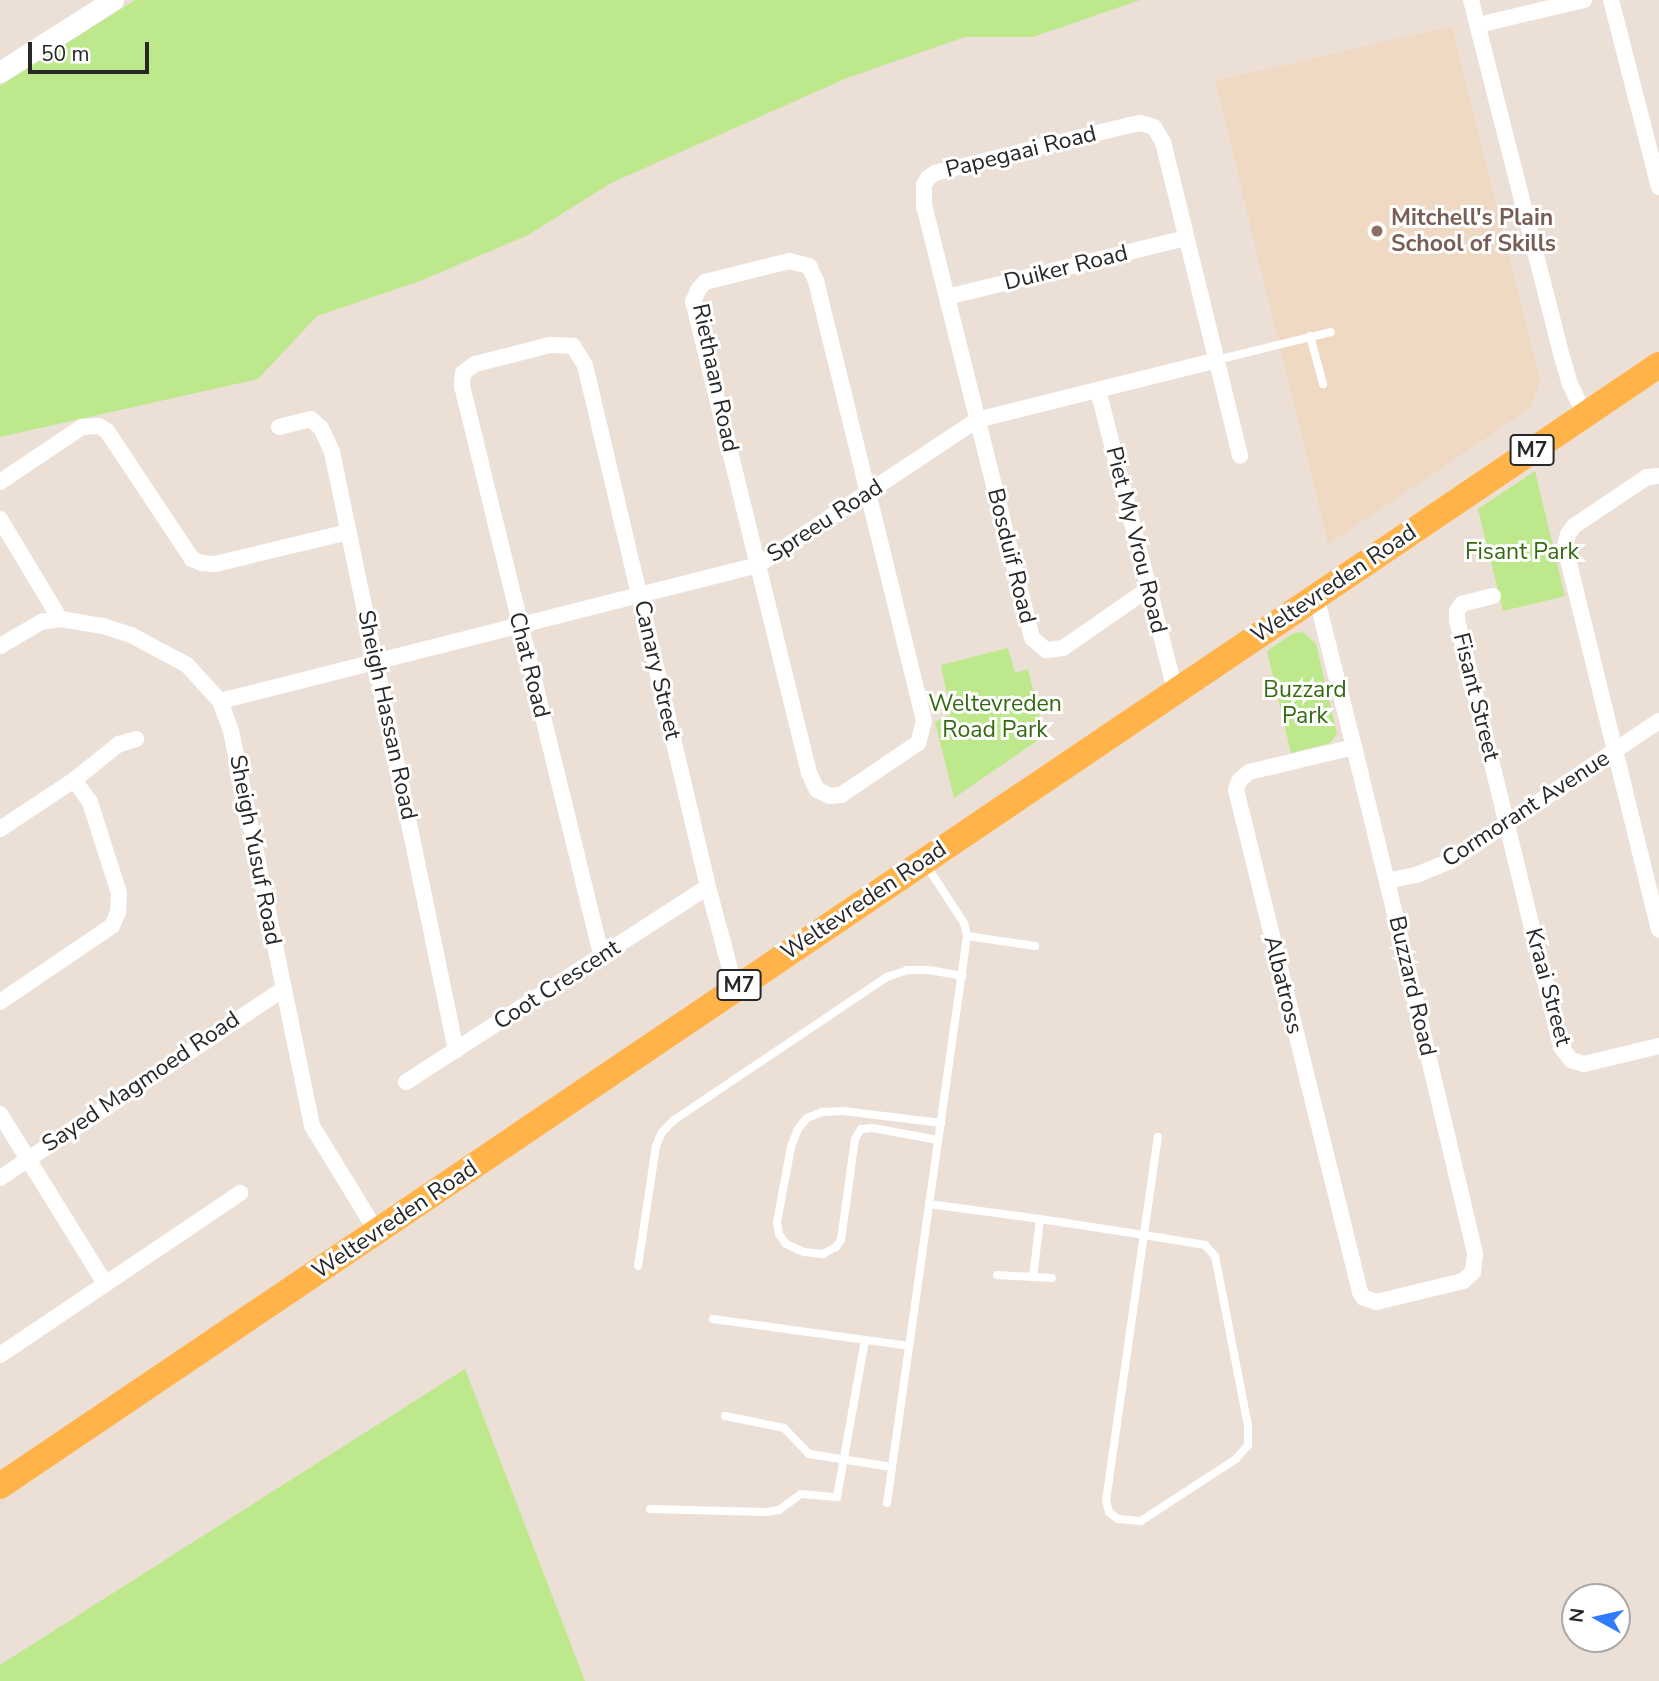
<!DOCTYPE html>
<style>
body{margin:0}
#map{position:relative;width:1659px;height:1681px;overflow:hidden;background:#ecdfd6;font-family:"Nunito Sans",sans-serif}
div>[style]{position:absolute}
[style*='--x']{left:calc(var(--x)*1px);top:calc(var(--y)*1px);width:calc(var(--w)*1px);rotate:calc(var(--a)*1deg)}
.education>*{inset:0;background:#f0d9c3}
.green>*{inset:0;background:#bde98c}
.service>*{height:8px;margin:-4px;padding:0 4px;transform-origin:4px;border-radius:4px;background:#fff}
.minor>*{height:16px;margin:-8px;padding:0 8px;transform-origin:8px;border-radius:8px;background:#fff}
.tertiary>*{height:21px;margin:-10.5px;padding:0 10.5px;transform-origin:10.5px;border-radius:10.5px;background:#fff}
.primary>*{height:26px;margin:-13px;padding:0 13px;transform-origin:13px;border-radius:13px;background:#ffb348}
.dots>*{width:19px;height:19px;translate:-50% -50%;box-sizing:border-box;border:4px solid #fff;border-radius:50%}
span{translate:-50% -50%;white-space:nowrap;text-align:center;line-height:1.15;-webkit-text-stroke:6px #fff;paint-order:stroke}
.shield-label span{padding:2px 5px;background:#fff;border:2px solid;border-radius:5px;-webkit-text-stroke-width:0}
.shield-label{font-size:21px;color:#272727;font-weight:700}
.street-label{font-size:23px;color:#272727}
.education-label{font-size:23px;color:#785e54;font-weight:700}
.left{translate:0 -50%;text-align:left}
.park-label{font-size:23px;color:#346a11}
.north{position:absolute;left:1561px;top:1583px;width:70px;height:70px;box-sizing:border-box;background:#fff;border:2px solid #a9a9a9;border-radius:50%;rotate:278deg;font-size:19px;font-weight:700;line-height:28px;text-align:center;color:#272727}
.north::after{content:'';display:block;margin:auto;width:24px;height:32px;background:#307cff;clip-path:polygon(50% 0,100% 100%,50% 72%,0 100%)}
.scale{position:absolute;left:28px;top:42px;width:121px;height:32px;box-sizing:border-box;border:4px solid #272727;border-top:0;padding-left:9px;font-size:21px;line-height:24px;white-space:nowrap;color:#272727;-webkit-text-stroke:5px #fff;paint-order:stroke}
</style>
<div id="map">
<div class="education">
<div style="clip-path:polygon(1452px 26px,1540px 381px,1531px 408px,1328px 544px,1215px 81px)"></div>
</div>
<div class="green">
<div style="clip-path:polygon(135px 0,1140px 0,1033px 37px,965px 37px,847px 78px,611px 183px,528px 235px,420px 281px,317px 316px,258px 379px,0 437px,0 86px)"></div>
<div style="clip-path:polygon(1535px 471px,1565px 596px,1503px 611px,1478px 509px)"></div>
<div style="clip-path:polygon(1303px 632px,1316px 644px,1337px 734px,1330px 743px,1291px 753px,1267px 651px,1294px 633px)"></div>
<div style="clip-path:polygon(1008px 648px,1015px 673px,1028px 669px,1044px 736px,954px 798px,935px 722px,951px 714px,941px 665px)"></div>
<div style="clip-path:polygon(465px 1369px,585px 1681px,0 1681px,0 1665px)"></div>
</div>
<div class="service">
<div style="--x:1310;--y:336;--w:50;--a:74.8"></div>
<div style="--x:1217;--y:360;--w:117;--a:-13.8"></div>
<div style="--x:967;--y:936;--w:69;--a:8.4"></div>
<div style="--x:938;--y:1140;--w:66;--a:-169.5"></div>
<div style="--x:873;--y:1128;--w:12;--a:175"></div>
<div style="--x:861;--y:1129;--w:12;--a:121"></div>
<div style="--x:855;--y:1139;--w:102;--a:97.9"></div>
<div style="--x:841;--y:1240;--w:9;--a:126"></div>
<div style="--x:836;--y:1247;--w:15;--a:152"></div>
<div style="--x:823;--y:1254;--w:19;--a:-174"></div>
<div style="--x:804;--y:1252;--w:20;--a:-156"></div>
<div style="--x:786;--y:1244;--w:12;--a:-125"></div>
<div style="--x:779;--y:1234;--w:12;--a:-99"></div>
<div style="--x:777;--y:1222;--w:76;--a:-79.4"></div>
<div style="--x:791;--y:1147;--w:19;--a:-69"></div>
<div style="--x:798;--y:1129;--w:14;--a:-51"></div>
<div style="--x:807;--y:1118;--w:16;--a:-22"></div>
<div style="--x:822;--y:1112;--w:21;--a:-3"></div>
<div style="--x:843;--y:1111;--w:99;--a:7"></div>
<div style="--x:929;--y:1204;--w:112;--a:7.7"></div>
<div style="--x:1040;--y:1219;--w:105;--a:8.7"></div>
<div style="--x:1144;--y:1235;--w:62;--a:9.3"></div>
<div style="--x:1205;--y:1245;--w:15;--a:48"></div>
<div style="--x:1215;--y:1256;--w:173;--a:79"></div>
<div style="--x:1248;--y:1426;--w:19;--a:90"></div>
<div style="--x:1248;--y:1445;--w:18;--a:131"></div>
<div style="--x:1236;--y:1459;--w:113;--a:146.9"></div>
<div style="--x:1141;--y:1521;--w:23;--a:-175"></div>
<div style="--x:1118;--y:1519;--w:11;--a:-142"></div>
<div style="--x:1109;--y:1512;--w:11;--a:-105"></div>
<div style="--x:1106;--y:1501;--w:368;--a:-81.9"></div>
<div style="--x:638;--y:1266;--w:121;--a:-81.5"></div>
<div style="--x:656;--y:1146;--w:15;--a:-67"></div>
<div style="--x:662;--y:1132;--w:17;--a:-45"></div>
<div style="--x:674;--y:1120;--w:257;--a:-33.9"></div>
<div style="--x:887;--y:977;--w:21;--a:-19"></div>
<div style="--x:907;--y:970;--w:22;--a:0"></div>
<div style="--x:929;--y:970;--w:34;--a:10"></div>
<div style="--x:997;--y:1275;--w:55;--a:3.1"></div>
<div style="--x:1033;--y:1277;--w:58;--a:-83.1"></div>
<div style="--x:713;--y:1319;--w:198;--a:7.8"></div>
<div style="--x:725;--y:1416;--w:60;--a:11.5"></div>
<div style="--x:784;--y:1428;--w:36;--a:46"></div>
<div style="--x:809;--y:1454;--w:84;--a:8.9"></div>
<div style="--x:887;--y:1503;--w:573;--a:-81.97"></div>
<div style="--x:967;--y:936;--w:13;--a:-103"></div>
<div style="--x:964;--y:923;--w:69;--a:-123.2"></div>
<div style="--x:650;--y:1509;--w:115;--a:1.5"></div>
<div style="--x:765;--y:1512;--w:14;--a:-8"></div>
<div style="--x:779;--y:1510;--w:27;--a:-36"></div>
<div style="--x:801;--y:1494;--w:36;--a:5"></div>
<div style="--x:837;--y:1497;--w:159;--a:-79.9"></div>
</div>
<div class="minor">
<div style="--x:1471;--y:0;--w:372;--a:75.7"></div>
<div style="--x:1563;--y:360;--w:25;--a:74"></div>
<div style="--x:1570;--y:384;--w:34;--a:64"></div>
<div style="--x:1611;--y:0;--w:193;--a:75.6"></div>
<div style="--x:1478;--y:25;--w:109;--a:-13.3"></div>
<div style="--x:789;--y:261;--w:21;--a:14"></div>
<div style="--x:809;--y:266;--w:17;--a:65"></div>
<div style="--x:816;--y:281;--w:453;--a:76.2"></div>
<div style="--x:924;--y:721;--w:23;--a:105"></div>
<div style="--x:918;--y:743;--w:93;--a:146"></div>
<div style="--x:841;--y:795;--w:11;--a:175"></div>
<div style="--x:830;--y:796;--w:14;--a:-155"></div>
<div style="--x:817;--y:790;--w:19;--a:-115"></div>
<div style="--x:809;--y:773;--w:485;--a:-103.8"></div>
<div style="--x:693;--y:302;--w:13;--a:-67"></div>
<div style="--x:698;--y:290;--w:11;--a:-49"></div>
<div style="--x:705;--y:282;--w:87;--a:-14"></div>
<div style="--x:947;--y:297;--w:246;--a:-13.9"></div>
<div style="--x:1098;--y:390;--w:310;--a:75.6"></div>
<div style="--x:279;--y:427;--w:33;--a:-14"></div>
<div style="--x:311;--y:419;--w:13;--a:42"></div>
<div style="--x:321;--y:428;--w:26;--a:65"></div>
<div style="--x:332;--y:452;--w:611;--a:78.29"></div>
<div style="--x:1659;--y:476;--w:12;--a:175"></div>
<div style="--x:1647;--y:477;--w:88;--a:146.1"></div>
<div style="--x:1574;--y:526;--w:10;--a:127"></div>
<div style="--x:1568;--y:534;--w:13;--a:103"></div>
<div style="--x:1565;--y:547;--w:394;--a:76.2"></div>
<div style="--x:0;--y:482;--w:99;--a:-33.9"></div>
<div style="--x:82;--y:427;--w:17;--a:-3"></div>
<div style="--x:99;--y:426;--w:9;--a:32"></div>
<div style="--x:107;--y:431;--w:154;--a:56.4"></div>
<div style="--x:192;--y:559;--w:11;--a:22"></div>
<div style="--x:202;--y:563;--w:13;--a:4"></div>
<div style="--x:215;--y:564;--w:137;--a:-13.5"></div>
<div style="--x:0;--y:519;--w:117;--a:59"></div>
<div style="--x:1148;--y:589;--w:103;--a:145.2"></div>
<div style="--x:1063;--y:648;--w:17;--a:173"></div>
<div style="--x:1046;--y:650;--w:18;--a:-139"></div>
<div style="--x:1032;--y:638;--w:445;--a:-104"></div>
<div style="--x:924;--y:206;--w:21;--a:-90"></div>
<div style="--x:924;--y:185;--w:8;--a:-60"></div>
<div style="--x:928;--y:178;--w:9;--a:-36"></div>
<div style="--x:935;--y:173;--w:201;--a:-13.8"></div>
<div style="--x:1130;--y:125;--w:10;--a:-11"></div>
<div style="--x:1140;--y:123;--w:15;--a:16"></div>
<div style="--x:1154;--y:127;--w:17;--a:59"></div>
<div style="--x:1163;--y:142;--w:323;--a:76.2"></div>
<div style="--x:1316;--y:596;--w:156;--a:75.9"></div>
<div style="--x:1354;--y:747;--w:138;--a:76.2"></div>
<div style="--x:1387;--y:881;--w:383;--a:76.7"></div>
<div style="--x:1475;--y:1254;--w:18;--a:96"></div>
<div style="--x:1473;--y:1272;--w:13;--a:138"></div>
<div style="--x:1463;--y:1281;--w:89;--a:166.3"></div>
<div style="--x:1377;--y:1302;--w:14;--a:-163"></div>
<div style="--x:1364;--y:1298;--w:7;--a:-124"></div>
<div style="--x:1360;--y:1292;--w:517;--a:-103.87"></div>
<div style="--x:1236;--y:790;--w:9;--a:-72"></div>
<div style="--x:1239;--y:781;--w:13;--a:-42"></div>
<div style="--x:1249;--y:772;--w:108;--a:-13.4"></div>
<div style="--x:1493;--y:596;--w:32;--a:166"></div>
<div style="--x:1462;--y:604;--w:9;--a:126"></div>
<div style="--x:1457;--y:611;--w:9;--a:90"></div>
<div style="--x:1457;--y:620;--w:439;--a:76.3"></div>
<div style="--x:1561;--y:1047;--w:16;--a:52"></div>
<div style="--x:1571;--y:1060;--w:14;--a:17"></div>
<div style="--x:1584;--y:1064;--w:77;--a:-13.5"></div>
<div style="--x:0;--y:646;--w:48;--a:-30.3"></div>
<div style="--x:41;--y:622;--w:19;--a:-9"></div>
<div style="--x:60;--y:619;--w:44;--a:9.2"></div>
<div style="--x:103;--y:626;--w:29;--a:18"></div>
<div style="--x:131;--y:635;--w:64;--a:28.2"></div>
<div style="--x:187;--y:665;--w:49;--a:47.5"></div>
<div style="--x:220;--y:701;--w:32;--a:70"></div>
<div style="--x:231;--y:731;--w:403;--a:78.4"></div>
<div style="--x:312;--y:1126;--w:124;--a:58.5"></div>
<div style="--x:220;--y:701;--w:555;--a:-14.19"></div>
<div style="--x:758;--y:565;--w:263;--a:-33.5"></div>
<div style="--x:977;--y:420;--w:247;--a:-14"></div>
<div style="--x:0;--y:829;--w:89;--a:-33.5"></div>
<div style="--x:74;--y:780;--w:58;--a:-38.7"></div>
<div style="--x:119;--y:744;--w:18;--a:-16"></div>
<div style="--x:1387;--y:881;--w:30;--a:-12"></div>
<div style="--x:1416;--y:875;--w:35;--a:-22"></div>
<div style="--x:1449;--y:862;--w:253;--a:-33.9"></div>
<div style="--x:602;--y:958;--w:589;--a:-103.75"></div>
<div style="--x:462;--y:386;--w:13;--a:-86"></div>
<div style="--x:463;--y:373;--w:15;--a:-37"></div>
<div style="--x:475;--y:364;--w:77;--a:-14.2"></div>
<div style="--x:550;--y:345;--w:23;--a:2"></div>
<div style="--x:573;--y:346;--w:22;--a:58"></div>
<div style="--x:585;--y:365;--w:536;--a:76.74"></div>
<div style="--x:708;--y:887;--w:105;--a:75"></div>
<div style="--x:0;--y:1002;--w:135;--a:-34.2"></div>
<div style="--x:112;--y:926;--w:15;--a:-67"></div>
<div style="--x:118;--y:912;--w:19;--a:-87"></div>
<div style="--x:119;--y:893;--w:96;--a:-107.7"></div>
<div style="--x:90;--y:802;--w:27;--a:-126"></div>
<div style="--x:406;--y:1082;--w:359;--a:-32.9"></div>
<div style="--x:0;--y:1114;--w:198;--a:58.2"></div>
<div style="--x:0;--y:1178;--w:340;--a:-33.7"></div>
<div style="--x:0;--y:1355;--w:290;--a:-34"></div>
</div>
<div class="tertiary">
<div style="--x:0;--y:72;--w:134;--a:-32.5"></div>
</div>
<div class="primary">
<div style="--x:0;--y:1486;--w:2002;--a:-34.05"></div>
</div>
<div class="dots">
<div style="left:1377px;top:231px;background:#8d6e63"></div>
</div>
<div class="shield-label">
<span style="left:1532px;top:450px">M7</span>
<span style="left:739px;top:985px">M7</span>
</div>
<div class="street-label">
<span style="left:1021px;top:152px;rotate:-14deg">Papegaai Road</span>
<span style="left:1066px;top:268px;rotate:-14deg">Duiker Road</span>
<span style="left:715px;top:378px;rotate:78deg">Riethaan Road</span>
<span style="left:825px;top:521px;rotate:-33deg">Spreeu Road</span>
<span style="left:1136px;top:540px;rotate:76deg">Piet My Vrou Road</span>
<span style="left:1011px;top:556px;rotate:76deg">Bosduif Road</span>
<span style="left:1334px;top:584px;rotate:-34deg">Weltevreden Road</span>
<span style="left:529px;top:665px;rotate:76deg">Chat Road</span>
<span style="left:657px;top:670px;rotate:77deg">Canary Street</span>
<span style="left:1476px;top:697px;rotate:76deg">Fisant Street</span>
<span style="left:387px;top:715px;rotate:78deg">Sheigh Hassan Road</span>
<span style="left:1526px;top:809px;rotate:-33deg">Cormorant Avenue</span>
<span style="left:255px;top:850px;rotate:79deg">Sheigh Yusuf Road</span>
<span style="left:864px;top:901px;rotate:-34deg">Weltevreden Road</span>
<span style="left:557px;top:985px;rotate:-33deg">Coot Crescent</span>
<span style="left:1283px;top:985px;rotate:76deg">Albatross</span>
<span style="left:1412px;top:986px;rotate:77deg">Buzzard Road</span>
<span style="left:1548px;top:987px;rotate:75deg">Kraai Street</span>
<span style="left:141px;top:1082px;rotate:-34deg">Sayed Magmoed Road</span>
<span style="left:395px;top:1220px;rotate:-34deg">Weltevreden Road</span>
</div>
<div class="education-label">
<span class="left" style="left:1391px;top:231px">Mitchell's Plain<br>School of Skills</span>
</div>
<div class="park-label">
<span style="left:1522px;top:552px">Fisant Park</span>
<span style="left:1305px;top:703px">Buzzard<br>Park</span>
<span style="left:995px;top:717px">Weltevreden<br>Road Park</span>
</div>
<div class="north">N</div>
<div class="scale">50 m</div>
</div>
